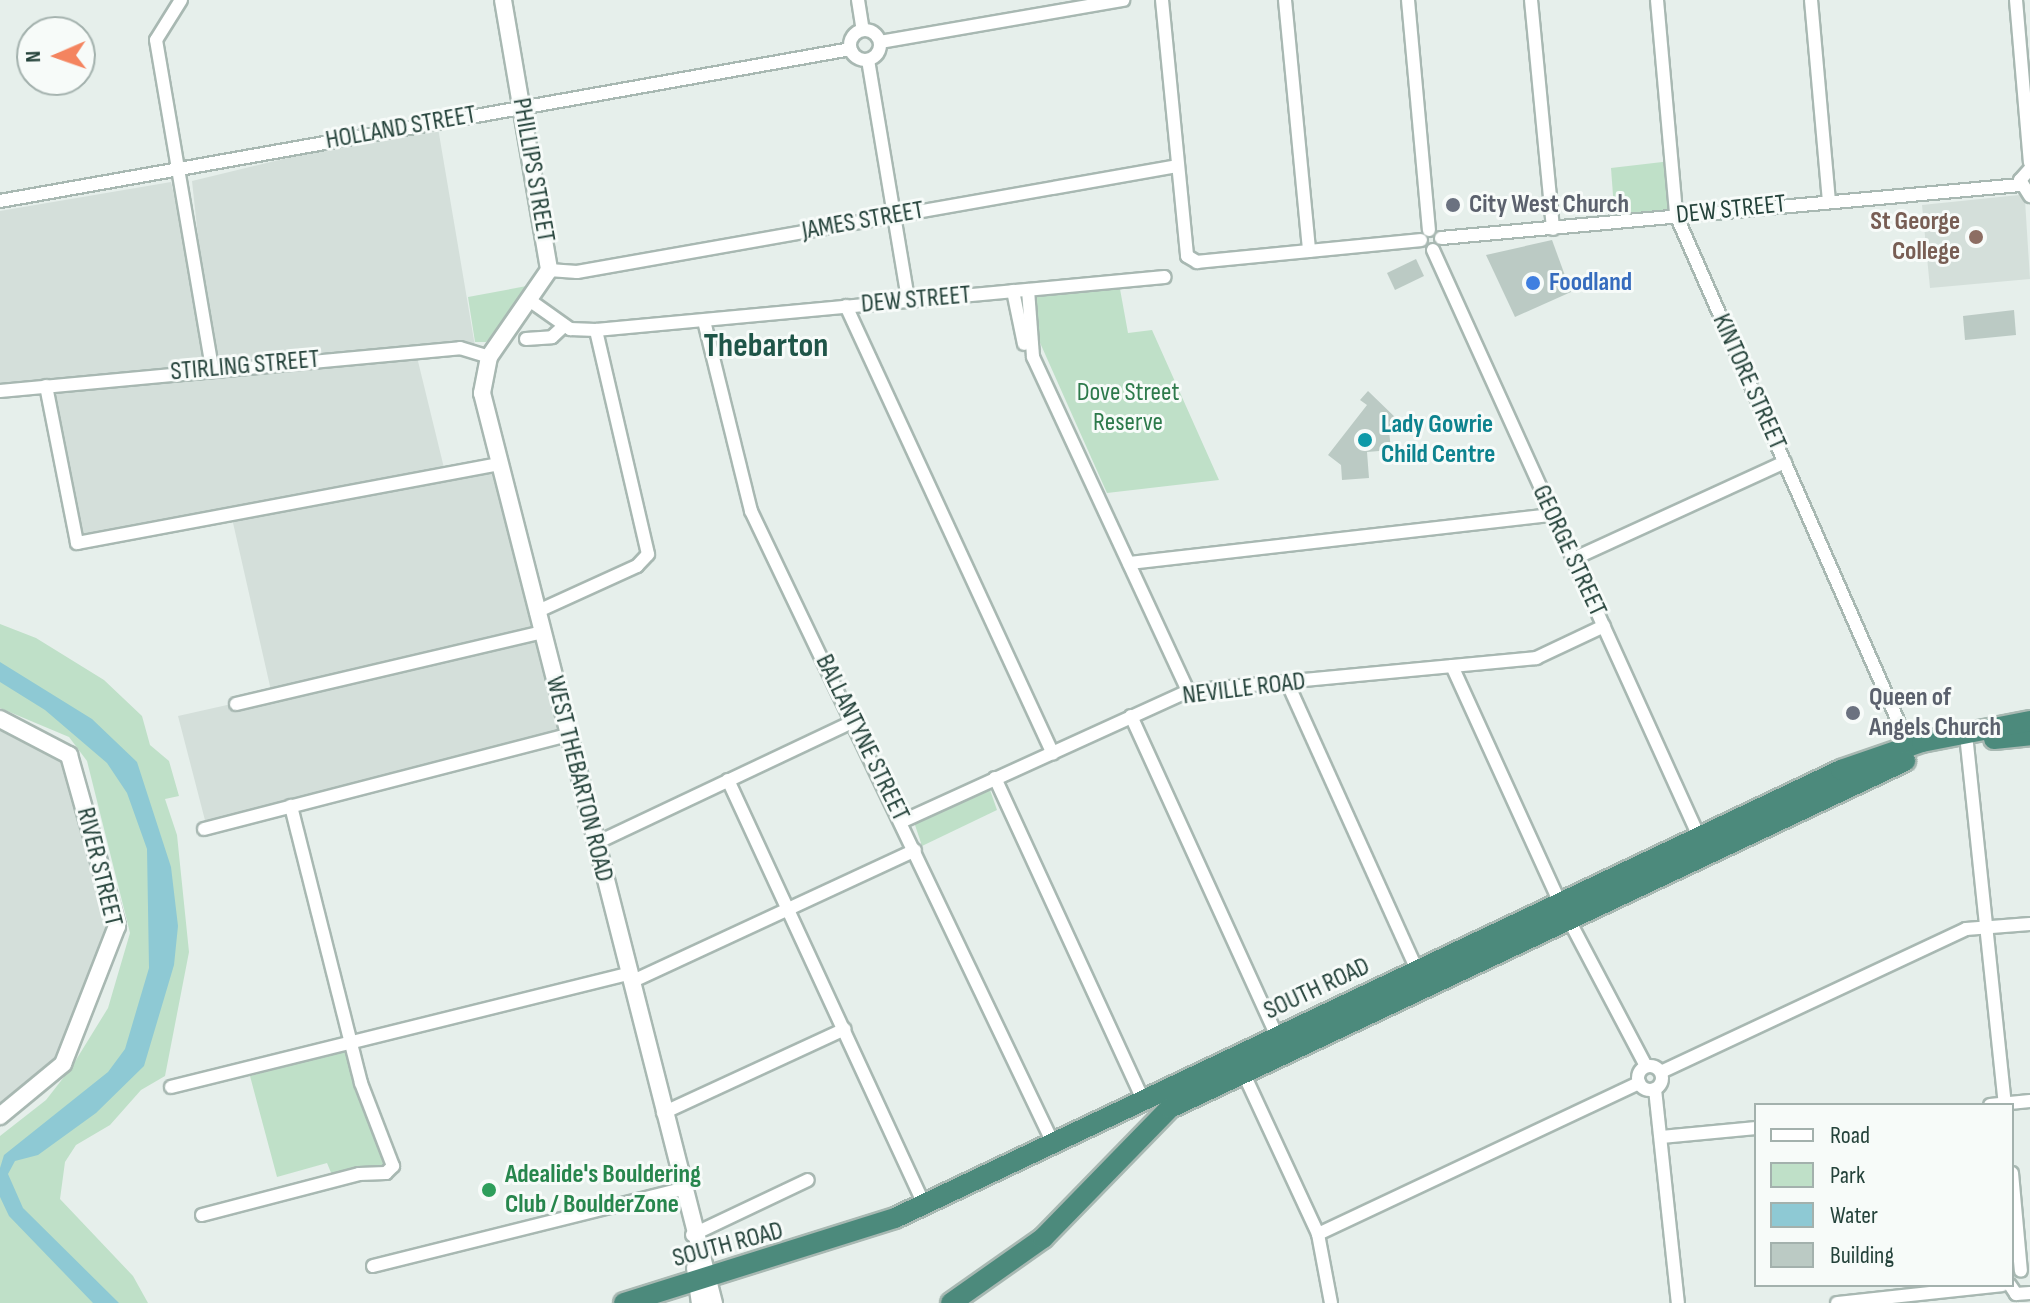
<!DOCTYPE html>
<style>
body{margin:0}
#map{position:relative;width:2030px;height:1303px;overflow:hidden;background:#e6efeb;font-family:"Sofia Sans Condensed",sans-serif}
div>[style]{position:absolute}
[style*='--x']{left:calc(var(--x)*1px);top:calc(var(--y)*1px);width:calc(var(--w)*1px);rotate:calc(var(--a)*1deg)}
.built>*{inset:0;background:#d4dfda}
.green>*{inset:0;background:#bfe0c8}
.water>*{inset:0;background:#8ec9d4}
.building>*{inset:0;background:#bbcac4}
.roads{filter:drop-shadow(2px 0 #a8b8b2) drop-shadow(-2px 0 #a8b8b2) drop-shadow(0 2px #a8b8b2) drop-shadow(0 -2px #a8b8b2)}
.minor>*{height:12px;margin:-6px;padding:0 6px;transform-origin:6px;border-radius:6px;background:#fff}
.minor>.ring{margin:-6px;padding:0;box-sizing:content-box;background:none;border:12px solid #fff;border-radius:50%}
.tertiary>*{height:16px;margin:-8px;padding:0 8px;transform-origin:8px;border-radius:8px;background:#fff}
.trunk>*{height:20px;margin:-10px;padding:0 10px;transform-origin:10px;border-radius:10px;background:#4c8a7c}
.dots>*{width:22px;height:22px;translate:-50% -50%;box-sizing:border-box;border:4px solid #f7fbf9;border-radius:50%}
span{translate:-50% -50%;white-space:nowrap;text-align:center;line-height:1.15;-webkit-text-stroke:6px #f7fbf9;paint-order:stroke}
.street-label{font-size:26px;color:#24423a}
.worship-label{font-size:26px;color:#5b616d;font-weight:700}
.left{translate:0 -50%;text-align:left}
.education-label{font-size:26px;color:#785e54;font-weight:700}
.right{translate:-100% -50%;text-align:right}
.shop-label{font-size:26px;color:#366cbe;font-weight:700}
.park-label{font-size:26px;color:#2d7a4b}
.culture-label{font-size:26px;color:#0d838f;font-weight:700}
.leisure-label{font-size:26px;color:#27864d;font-weight:700}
.district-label{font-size:34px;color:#1f5548;font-weight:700}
.legend{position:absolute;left:1754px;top:1103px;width:260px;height:184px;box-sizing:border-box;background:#f7fbf9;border:2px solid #a3b1ad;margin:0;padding:10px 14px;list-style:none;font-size:24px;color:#24423a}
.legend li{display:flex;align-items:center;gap:16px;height:40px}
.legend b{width:40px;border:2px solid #a3b1ad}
.north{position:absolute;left:16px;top:16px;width:80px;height:80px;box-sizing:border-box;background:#f7fbf9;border:2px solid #a3b1ad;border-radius:50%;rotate:268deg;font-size:22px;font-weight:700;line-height:32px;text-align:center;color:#24423a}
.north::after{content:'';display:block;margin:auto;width:28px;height:36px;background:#f4845f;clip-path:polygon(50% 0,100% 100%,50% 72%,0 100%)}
</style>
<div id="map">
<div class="built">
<div style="clip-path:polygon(437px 122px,476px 352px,416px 353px,445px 472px,499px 464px,567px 735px,207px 828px,178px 716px,272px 695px,231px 514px,77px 543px,46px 386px,0 391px,0 211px,171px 182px,211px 357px,192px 181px)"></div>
<div style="clip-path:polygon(2019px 195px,2025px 200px,2030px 279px,1930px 288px,1922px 205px)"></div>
<div style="clip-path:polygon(0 719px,64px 749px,117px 926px,63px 1064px,0 1116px)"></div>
</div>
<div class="green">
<div style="clip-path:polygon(1671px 161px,1676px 215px,1615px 222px,1611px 168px)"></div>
<div style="clip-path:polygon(532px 285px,499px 331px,486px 342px,475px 342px,468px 297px)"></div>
<div style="clip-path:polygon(1120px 289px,1128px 333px,1152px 330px,1219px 480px,1107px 493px,1037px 336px,1029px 295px)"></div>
<div style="clip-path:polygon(0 624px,36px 638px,104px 680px,142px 716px,150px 745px,169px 761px,179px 796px,165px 799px,177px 835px,189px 952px,165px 1076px,141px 1090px,110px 1125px,76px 1145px,65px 1162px,60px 1199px,133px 1276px,148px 1303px,0 1303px,0 1136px,46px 1100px,71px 1068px,108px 1008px,130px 933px,87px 761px,69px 737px,0 708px)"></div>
<div style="clip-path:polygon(989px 787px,997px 810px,922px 846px,914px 822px)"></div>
<div style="clip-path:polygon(348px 1050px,390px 1165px,332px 1175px,327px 1163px,277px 1177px,250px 1076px)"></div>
</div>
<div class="water">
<div style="clip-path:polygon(0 662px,92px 719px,137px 762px,171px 867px,178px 926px,174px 965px,144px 1066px,96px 1113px,38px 1155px,15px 1161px,8px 1174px,23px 1208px,119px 1303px,93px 1303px,9px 1216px,0 1197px,0 1168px,4px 1155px,108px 1072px,125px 1049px,149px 968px,147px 849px,127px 793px,107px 763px,45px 710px,0 682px)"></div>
</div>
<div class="building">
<div style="clip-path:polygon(1552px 240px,1571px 292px,1515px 317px,1486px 255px)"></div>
<div style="clip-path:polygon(1416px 259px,1424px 276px,1395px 290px,1387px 273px)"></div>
<div style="clip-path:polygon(2014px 310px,2016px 335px,1965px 340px,1963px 316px)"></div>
<div style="clip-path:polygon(1368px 391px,1398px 420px,1389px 430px,1391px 450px,1367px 452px,1369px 478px,1342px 480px,1341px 465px,1328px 455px,1367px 405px,1360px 400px)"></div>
</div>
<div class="roads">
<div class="minor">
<div style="--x:181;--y:0;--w:47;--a:122"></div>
<div style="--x:156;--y:40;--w:333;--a:80.3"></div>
<div style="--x:858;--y:0;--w:30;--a:81"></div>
<div style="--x:1162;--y:0;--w:257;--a:84.4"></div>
<div style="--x:1187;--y:256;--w:12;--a:31"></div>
<div style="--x:1197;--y:262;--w:225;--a:-5.6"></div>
<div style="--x:1285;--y:0;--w:252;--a:84.5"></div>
<div style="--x:1408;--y:0;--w:231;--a:84.8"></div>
<div style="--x:1531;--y:0;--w:230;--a:84.5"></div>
<div style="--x:1657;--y:0;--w:216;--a:84.9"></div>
<div style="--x:1676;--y:215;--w:580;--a:66.31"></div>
<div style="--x:1811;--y:0;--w:201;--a:84.9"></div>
<div style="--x:2016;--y:0;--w:163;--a:85.1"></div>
<div class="ring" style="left:850px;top:30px;width:18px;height:18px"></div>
<div style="--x:880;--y:42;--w:247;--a:-9.8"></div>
<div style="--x:868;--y:60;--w:243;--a:80.5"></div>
<div style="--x:2030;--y:169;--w:15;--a:132"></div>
<div style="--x:2020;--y:180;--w:19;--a:58"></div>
<div style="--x:0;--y:201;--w:864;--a:-10.13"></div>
<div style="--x:1441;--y:238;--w:581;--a:-5.23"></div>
<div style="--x:1433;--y:250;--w:649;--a:65.61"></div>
<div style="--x:549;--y:270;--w:28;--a:4"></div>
<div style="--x:577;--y:272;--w:609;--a:-10.02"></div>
<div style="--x:1028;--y:290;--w:67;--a:85.7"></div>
<div style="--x:1033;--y:357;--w:368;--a:65.1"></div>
<div style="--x:1013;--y:291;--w:54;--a:78.3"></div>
<div style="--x:532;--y:302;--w:47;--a:35.4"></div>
<div style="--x:570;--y:329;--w:26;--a:2"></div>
<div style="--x:596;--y:330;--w:571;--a:-5.32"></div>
<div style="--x:846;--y:306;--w:493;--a:65.2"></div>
<div style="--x:704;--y:321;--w:196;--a:76.1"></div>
<div style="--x:751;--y:511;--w:700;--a:64.46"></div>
<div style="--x:526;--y:339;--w:26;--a:-4"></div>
<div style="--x:552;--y:337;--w:16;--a:-43"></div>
<div style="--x:46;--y:386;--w:160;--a:78.8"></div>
<div style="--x:77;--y:543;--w:429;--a:-10.6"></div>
<div style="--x:0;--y:391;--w:462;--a:-5.3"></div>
<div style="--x:460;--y:348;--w:30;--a:17"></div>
<div style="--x:1573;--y:559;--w:233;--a:-24.6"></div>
<div style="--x:1129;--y:563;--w:426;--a:-6.5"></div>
<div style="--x:536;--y:612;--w:111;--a:-24.5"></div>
<div style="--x:637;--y:566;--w:16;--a:-47"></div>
<div style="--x:648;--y:554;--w:230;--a:-103.1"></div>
<div style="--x:1452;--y:666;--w:260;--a:65.5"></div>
<div style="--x:1560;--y:903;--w:184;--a:62.2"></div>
<div style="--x:1287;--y:682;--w:320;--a:65.7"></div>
<div style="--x:236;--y:704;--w:314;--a:-13.2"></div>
<div style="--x:1131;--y:716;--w:357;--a:65.5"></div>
<div style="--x:1967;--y:744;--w:363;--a:84"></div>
<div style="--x:995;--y:778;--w:354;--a:65.3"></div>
<div style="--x:728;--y:780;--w:467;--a:65.2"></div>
<div style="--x:903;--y:821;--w:313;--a:-24.5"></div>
<div style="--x:1188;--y:691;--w:350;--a:-5.4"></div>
<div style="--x:1536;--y:658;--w:75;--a:-25.2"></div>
<div style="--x:204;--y:829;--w:375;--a:-14.5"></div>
<div style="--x:594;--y:844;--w:288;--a:-25.3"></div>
<div style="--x:631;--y:982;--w:313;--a:-24.9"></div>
<div class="ring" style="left:1638px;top:1066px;width:12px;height:12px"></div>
<div style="--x:1242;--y:1070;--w:181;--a:65.1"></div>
<div style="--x:1318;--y:1234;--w:70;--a:79.3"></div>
<div style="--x:1661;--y:1072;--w:337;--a:-25.1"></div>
<div style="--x:1966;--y:929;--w:64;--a:-4.5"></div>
<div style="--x:171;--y:1087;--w:472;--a:-13.9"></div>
<div style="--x:1655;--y:1089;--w:215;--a:83.9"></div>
<div style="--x:1990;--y:1105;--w:40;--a:-5.7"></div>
<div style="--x:663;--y:1113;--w:200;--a:-24.8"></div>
<div style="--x:1662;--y:1137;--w:94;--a:-5.5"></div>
<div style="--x:2012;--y:1173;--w:98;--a:84.8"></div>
<div style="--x:202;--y:1215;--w:162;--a:-14.6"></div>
<div style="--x:359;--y:1174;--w:27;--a:-2"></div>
<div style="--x:386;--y:1173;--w:10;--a:-45"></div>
<div style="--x:393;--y:1166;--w:89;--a:-111.1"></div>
<div style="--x:361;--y:1083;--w:286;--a:-104.2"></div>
<div style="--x:1318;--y:1234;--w:355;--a:-25.2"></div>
<div style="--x:692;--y:1235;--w:128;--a:-25.4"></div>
<div style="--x:373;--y:1266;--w:317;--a:-14"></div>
<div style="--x:2010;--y:1285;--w:11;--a:56"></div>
<div style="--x:2016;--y:1294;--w:14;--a:-4"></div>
<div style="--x:1837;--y:1303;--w:166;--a:-6.2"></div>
</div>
<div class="tertiary">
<div style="--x:503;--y:0;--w:274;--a:80.3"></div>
<div style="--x:549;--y:270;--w:106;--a:124.6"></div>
<div style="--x:489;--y:357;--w:37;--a:101"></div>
<div style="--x:482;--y:393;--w:939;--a:75.7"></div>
<div style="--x:0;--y:719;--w:78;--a:27.6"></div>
<div style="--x:69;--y:755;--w:178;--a:74.3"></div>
<div style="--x:117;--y:926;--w:148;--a:111.4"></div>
<div style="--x:63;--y:1064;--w:82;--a:140.5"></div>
<div style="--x:695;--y:1268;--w:35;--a:82"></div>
</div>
<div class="trunk">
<div style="--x:1994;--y:739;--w:36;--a:-6"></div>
<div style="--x:624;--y:1303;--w:284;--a:-17.4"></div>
<div style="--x:895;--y:1218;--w:1047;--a:-25.34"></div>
<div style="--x:1841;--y:770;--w:86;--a:-19.1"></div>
<div style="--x:1922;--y:742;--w:110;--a:-11"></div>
<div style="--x:951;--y:1303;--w:113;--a:-35.2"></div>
<div style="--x:1043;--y:1238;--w:182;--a:-45.7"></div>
<div style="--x:1170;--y:1108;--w:813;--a:-25.27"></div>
</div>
</div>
<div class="dots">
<div style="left:1453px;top:205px;background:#6b7280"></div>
<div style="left:1976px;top:237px;background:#8d6e63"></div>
<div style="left:1533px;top:283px;background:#3f7fe0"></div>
<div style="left:1365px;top:440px;background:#0f9aa8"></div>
<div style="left:1853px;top:713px;background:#6b7280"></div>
<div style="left:489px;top:1190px;background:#2e9e5b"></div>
</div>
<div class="street-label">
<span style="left:401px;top:128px;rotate:-10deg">HOLLAND STREET</span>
<span style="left:533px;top:170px;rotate:80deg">PHILLIPS STREET</span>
<span style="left:1731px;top:210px;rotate:-6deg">DEW STREET</span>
<span style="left:863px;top:221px;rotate:-10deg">JAMES STREET</span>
<span style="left:916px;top:300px;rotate:-5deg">DEW STREET</span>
<span style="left:245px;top:366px;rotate:-5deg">STIRLING STREET</span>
<span style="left:1749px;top:382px;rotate:66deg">KINTORE STREET</span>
<span style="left:1569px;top:551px;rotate:65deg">GEORGE STREET</span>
<span style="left:1244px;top:689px;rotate:-7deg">NEVILLE ROAD</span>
<span style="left:862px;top:738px;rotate:64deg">BALLANTYNE STREET</span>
<span style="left:579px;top:779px;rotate:76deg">WEST THEBARTON ROAD</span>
<span style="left:99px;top:867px;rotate:76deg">RIVER STREET</span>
<span style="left:1317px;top:989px;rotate:-25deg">SOUTH ROAD</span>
<span style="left:728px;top:1245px;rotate:-15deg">SOUTH ROAD</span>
</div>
<div class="worship-label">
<span class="left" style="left:1469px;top:205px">City West Church</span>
<span class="left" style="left:1869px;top:713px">Queen of<br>Angels Church</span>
</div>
<div class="education-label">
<span class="right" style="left:1960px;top:237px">St George<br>College</span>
</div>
<div class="shop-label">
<span class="left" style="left:1549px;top:283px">Foodland</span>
</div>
<div class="park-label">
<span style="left:1128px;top:408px">Dove Street<br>Reserve</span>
</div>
<div class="culture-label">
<span class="left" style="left:1381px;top:440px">Lady Gowrie<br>Child Centre</span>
</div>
<div class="leisure-label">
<span class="left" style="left:505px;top:1190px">Adealide's Bouldering<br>Club / BoulderZone</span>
</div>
<div class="district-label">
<span style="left:766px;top:346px">Thebarton</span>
</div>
<ul class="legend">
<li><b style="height:10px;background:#fff"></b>Road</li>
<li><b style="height:22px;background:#bfe0c8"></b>Park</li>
<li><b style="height:22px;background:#8ec9d4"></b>Water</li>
<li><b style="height:22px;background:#bbcac4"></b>Building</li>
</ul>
<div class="north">N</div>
</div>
